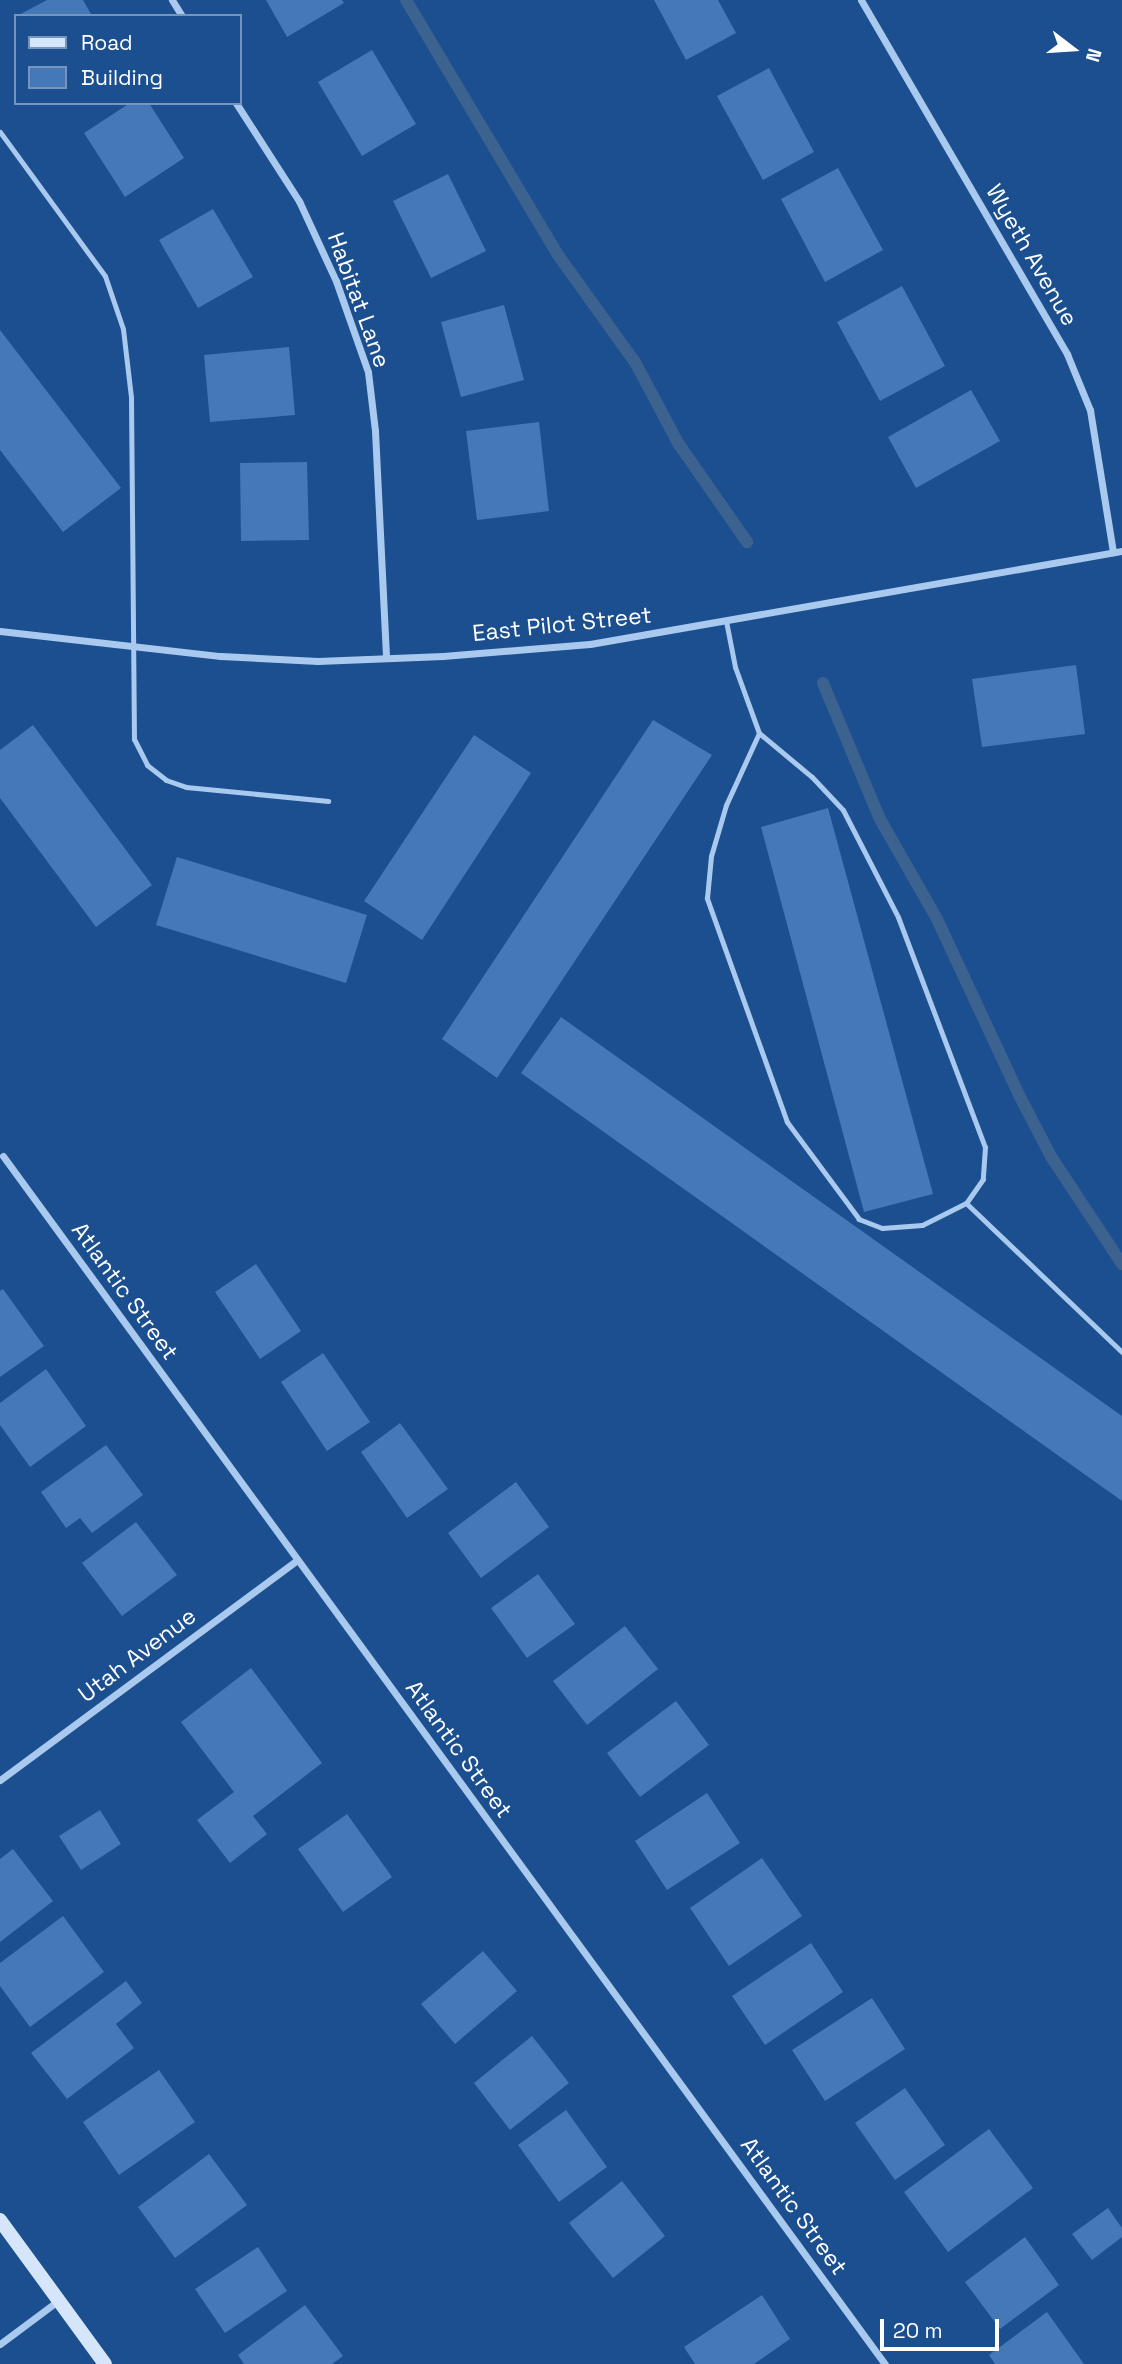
<!DOCTYPE html>
<style>
body{margin:0}
#map{position:relative;width:1122px;height:2364px;overflow:hidden;background:#1b4f8f;font-family:"Space Grotesk",sans-serif}
div>[style]{position:absolute}
[style*='--x']{left:calc(var(--x)*1px);top:calc(var(--y)*1px);width:calc(var(--w)*1px);rotate:calc(var(--a)*1deg)}
.stream>*{height:12px;margin:-6px;padding:0 6px;transform-origin:6px;border-radius:6px;background:#3c6290}
.building>*{inset:0;background:#4478b7}
.lane>*{height:5px;margin:-2.5px;padding:0 2.5px;transform-origin:2.5px;border-radius:2.5px;background:#a9c9ee}
.street>*{height:7px;margin:-3.5px;padding:0 3.5px;transform-origin:3.5px;border-radius:3.5px;background:#a9c9ee}
.secondary>*{height:14px;margin:-7px;padding:0 7px;transform-origin:7px;border-radius:7px;background:#d6e6fa}
span{translate:-50% -50%;white-space:nowrap;text-align:center;line-height:1.15;-webkit-text-stroke:5px #1b4f8f;paint-order:stroke}
.street-label{font-size:23px;color:#fff}
.legend{position:absolute;left:14px;top:14px;width:228px;height:91px;box-sizing:border-box;background:#1b4f8f;border:2px solid #7695bc;margin:0;padding:9px 12px;list-style:none;font-size:21px;color:#fff}
.legend li{display:flex;align-items:center;gap:14px;height:35px}
.legend b{width:35px;border:2px solid #7695bc}
.north{position:absolute;left:1038px;top:14px;width:70px;height:70px;-webkit-text-stroke:5px #1b4f8f;paint-order:stroke;rotate:107deg;font-size:19px;font-weight:700;line-height:28px;text-align:center;color:#fff}
.north::after{content:'';display:block;margin:auto;width:24px;height:32px;background:#fff;clip-path:polygon(50% 0,100% 100%,50% 72%,0 100%)}
.scale{position:absolute;left:880px;top:2319px;width:119px;height:32px;box-sizing:border-box;border:4px solid #fff;border-top:0;padding-left:9px;font-size:21px;line-height:24px;white-space:nowrap;color:#fff;-webkit-text-stroke:5px #1b4f8f;paint-order:stroke}
</style>
<div id="map">
<div class="stream">
<div style="--x:406;--y:0;--w:297;--a:59.2"></div>
<div style="--x:558;--y:255;--w:132;--a:54.3"></div>
<div style="--x:635;--y:362;--w:92;--a:62"></div>
<div style="--x:678;--y:443;--w:121;--a:55.1"></div>
<div style="--x:823;--y:683;--w:147;--a:67.3"></div>
<div style="--x:880;--y:819;--w:115;--a:60.3"></div>
<div style="--x:937;--y:919;--w:194;--a:65"></div>
<div style="--x:1019;--y:1095;--w:71;--a:62.4"></div>
<div style="--x:1052;--y:1158;--w:127;--a:56.6"></div>
</div>
<div class="building">
<div style="clip-path:polygon(47px 0,83px 0,92px 16px,17px 16px)"></div>
<div style="clip-path:polygon(266px 0,342px 0,344px 3px,287px 37px)"></div>
<div style="clip-path:polygon(654px 0,718px 0,736px 33px,686px 60px)"></div>
<div style="clip-path:polygon(372px 50px,416px 124px,362px 156px,318px 82px)"></div>
<div style="clip-path:polygon(769px 68px,814px 152px,763px 180px,717px 96px)"></div>
<div style="clip-path:polygon(130px 103px,149px 103px,184px 158px,125px 197px,84px 133px)"></div>
<div style="clip-path:polygon(838px 168px,883px 250px,825px 282px,781px 199px)"></div>
<div style="clip-path:polygon(448px 174px,486px 251px,431px 278px,393px 201px)"></div>
<div style="clip-path:polygon(213px 209px,253px 277px,198px 308px,159px 240px)"></div>
<div style="clip-path:polygon(902px 286px,945px 366px,880px 401px,837px 322px)"></div>
<div style="clip-path:polygon(504px 305px,524px 380px,461px 397px,441px 322px)"></div>
<div style="clip-path:polygon(0 330px,121px 488px,63px 532px,0 450px)"></div>
<div style="clip-path:polygon(289px 347px,295px 415px,210px 422px,204px 355px)"></div>
<div style="clip-path:polygon(971px 390px,1000px 441px,916px 488px,888px 437px)"></div>
<div style="clip-path:polygon(539px 422px,549px 511px,477px 520px,466px 431px)"></div>
<div style="clip-path:polygon(307px 462px,309px 540px,241px 541px,240px 463px)"></div>
<div style="clip-path:polygon(1076px 665px,1085px 734px,982px 747px,972px 679px)"></div>
<div style="clip-path:polygon(653px 720px,712px 755px,497px 1078px,442px 1039px)"></div>
<div style="clip-path:polygon(33px 725px,152px 885px,96px 927px,0 798px,0 750px)"></div>
<div style="clip-path:polygon(474px 735px,531px 773px,422px 940px,364px 901px)"></div>
<div style="clip-path:polygon(828px 808px,933px 1194px,864px 1212px,761px 827px)"></div>
<div style="clip-path:polygon(177px 857px,367px 915px,346px 983px,156px 925px)"></div>
<div style="clip-path:polygon(561px 1017px,1122px 1416px,1122px 1501px,521px 1073px)"></div>
<div style="clip-path:polygon(256px 1264px,301px 1331px,260px 1359px,215px 1292px)"></div>
<div style="clip-path:polygon(3px 1289px,44px 1346px,0 1377px,0 1291px)"></div>
<div style="clip-path:polygon(323px 1353px,370px 1422px,327px 1451px,281px 1382px)"></div>
<div style="clip-path:polygon(46px 1369px,86px 1426px,30px 1467px,0 1425px,0 1403px)"></div>
<div style="clip-path:polygon(400px 1423px,448px 1489px,407px 1518px,361px 1452px)"></div>
<div style="clip-path:polygon(106px 1445px,143px 1495px,92px 1533px,80px 1518px,66px 1528px,41px 1492px)"></div>
<div style="clip-path:polygon(516px 1482px,549px 1527px,481px 1578px,448px 1533px)"></div>
<div style="clip-path:polygon(136px 1522px,177px 1575px,122px 1616px,82px 1563px)"></div>
<div style="clip-path:polygon(538px 1574px,575px 1624px,527px 1658px,491px 1608px)"></div>
<div style="clip-path:polygon(625px 1626px,658px 1669px,587px 1725px,553px 1681px)"></div>
<div style="clip-path:polygon(251px 1668px,322px 1763px,253px 1816px,267px 1834px,230px 1863px,197px 1820px,234px 1792px,181px 1722px)"></div>
<div style="clip-path:polygon(676px 1701px,709px 1745px,640px 1797px,607px 1753px)"></div>
<div style="clip-path:polygon(707px 1793px,740px 1843px,667px 1890px,635px 1841px)"></div>
<div style="clip-path:polygon(100px 1810px,121px 1844px,81px 1870px,59px 1836px)"></div>
<div style="clip-path:polygon(347px 1814px,392px 1877px,343px 1912px,298px 1849px)"></div>
<div style="clip-path:polygon(13px 1849px,53px 1901px,0 1942px,0 1859px)"></div>
<div style="clip-path:polygon(762px 1858px,802px 1916px,729px 1966px,690px 1908px)"></div>
<div style="clip-path:polygon(63px 1916px,104px 1972px,30px 2027px,0 1986px,0 1963px)"></div>
<div style="clip-path:polygon(811px 1943px,843px 1992px,765px 2045px,732px 1996px)"></div>
<div style="clip-path:polygon(483px 1951px,517px 1991px,455px 2044px,421px 2004px)"></div>
<div style="clip-path:polygon(126px 1981px,142px 2003px,116px 2024px,134px 2048px,67px 2099px,31px 2053px)"></div>
<div style="clip-path:polygon(872px 1998px,905px 2049px,825px 2101px,792px 2050px)"></div>
<div style="clip-path:polygon(532px 2036px,569px 2083px,510px 2130px,474px 2083px)"></div>
<div style="clip-path:polygon(159px 2070px,195px 2122px,119px 2175px,83px 2122px)"></div>
<div style="clip-path:polygon(905px 2088px,945px 2145px,895px 2180px,855px 2123px)"></div>
<div style="clip-path:polygon(566px 2110px,607px 2167px,559px 2202px,518px 2145px)"></div>
<div style="clip-path:polygon(989px 2129px,1033px 2188px,948px 2252px,904px 2192px)"></div>
<div style="clip-path:polygon(209px 2154px,247px 2205px,175px 2258px,138px 2207px)"></div>
<div style="clip-path:polygon(622px 2181px,665px 2236px,613px 2278px,569px 2223px)"></div>
<div style="clip-path:polygon(1108px 2208px,1122px 2228px,1122px 2237px,1092px 2260px,1072px 2234px)"></div>
<div style="clip-path:polygon(1025px 2237px,1059px 2285px,1000px 2329px,965px 2282px)"></div>
<div style="clip-path:polygon(258px 2247px,287px 2291px,225px 2333px,195px 2289px)"></div>
<div style="clip-path:polygon(762px 2295px,790px 2339px,754px 2364px,695px 2364px,684px 2347px)"></div>
<div style="clip-path:polygon(305px 2305px,343px 2356px,332px 2364px,244px 2364px,238px 2355px)"></div>
<div style="clip-path:polygon(1047px 2312px,1084px 2364px,995px 2364px,989px 2355px)"></div>
</div>
<div class="lane">
<div style="--x:0;--y:132;--w:178;--a:53.9"></div>
<div style="--x:105;--y:276;--w:56;--a:71.2"></div>
<div style="--x:123;--y:329;--w:68;--a:83.3"></div>
<div style="--x:131;--y:397;--w:342;--a:89.5"></div>
<div style="--x:134;--y:739;--w:29;--a:63"></div>
<div style="--x:147;--y:765;--w:24;--a:38"></div>
<div style="--x:166;--y:780;--w:21;--a:19"></div>
<div style="--x:186;--y:787;--w:143;--a:5.6"></div>
<div style="--x:726;--y:621;--w:47;--a:78.9"></div>
<div style="--x:735;--y:667;--w:70;--a:70"></div>
<div style="--x:759;--y:733;--w:69;--a:39.7"></div>
<div style="--x:812;--y:777;--w:45;--a:46.8"></div>
<div style="--x:843;--y:810;--w:120;--a:62.8"></div>
<div style="--x:898;--y:917;--w:246;--a:69.3"></div>
<div style="--x:985;--y:1147;--w:32;--a:94"></div>
<div style="--x:983;--y:1179;--w:29;--a:125"></div>
<div style="--x:966;--y:1203;--w:49;--a:153.4"></div>
<div style="--x:922;--y:1225;--w:40;--a:175.7"></div>
<div style="--x:882;--y:1228;--w:25;--a:-159"></div>
<div style="--x:859;--y:1219;--w:121;--a:-126.6"></div>
<div style="--x:787;--y:1122;--w:238;--a:-109.7"></div>
<div style="--x:707;--y:898;--w:42;--a:-84.6"></div>
<div style="--x:711;--y:856;--w:53;--a:-73.6"></div>
<div style="--x:726;--y:805;--w:79;--a:-65.4"></div>
<div style="--x:966;--y:1203;--w:216;--a:43.7"></div>
</div>
<div class="street">
<div style="--x:172;--y:0;--w:19;--a:58"></div>
<div style="--x:861;--y:0;--w:410;--a:59.8"></div>
<div style="--x:1067;--y:354;--w:61;--a:67.7"></div>
<div style="--x:1090;--y:410;--w:144;--a:80.8"></div>
<div style="--x:236;--y:103;--w:117;--a:57.3"></div>
<div style="--x:299;--y:201;--w:88;--a:65.2"></div>
<div style="--x:336;--y:281;--w:96;--a:70.6"></div>
<div style="--x:368;--y:372;--w:59;--a:83.2"></div>
<div style="--x:375;--y:431;--w:227;--a:87.2"></div>
<div style="--x:0;--y:631;--w:222;--a:6.5"></div>
<div style="--x:221;--y:656;--w:97;--a:3"></div>
<div style="--x:318;--y:661;--w:125;--a:-2.3"></div>
<div style="--x:443;--y:656;--w:147;--a:-4.7"></div>
<div style="--x:590;--y:644;--w:540;--a:-9.92"></div>
<div style="--x:3;--y:1156;--w:1496;--a:53.87"></div>
<div style="--x:0;--y:1780;--w:370;--a:-36.5"></div>
<div style="--x:0;--y:2344;--w:74;--a:-36.7"></div>
</div>
<div class="secondary">
<div style="--x:0;--y:2220;--w:178;--a:53.9"></div>
</div>
<div class="street-label">
<span style="left:1032px;top:255px;rotate:60deg">Wyeth Avenue</span>
<span style="left:359px;top:300px;rotate:70deg">Habitat Lane</span>
<span style="left:562px;top:624px;rotate:-6deg">East Pilot Street</span>
<span style="left:125px;top:1291px;rotate:54deg">Atlantic Street</span>
<span style="left:137px;top:1655px;rotate:-37deg">Utah Avenue</span>
<span style="left:459px;top:1749px;rotate:54deg">Atlantic Street</span>
<span style="left:794px;top:2206px;rotate:54deg">Atlantic Street</span>
</div>
<ul class="legend">
<li><b style="height:9px;background:#d6e6fa"></b>Road</li>
<li><b style="height:19px;background:#4478b7"></b>Building</li>
</ul>
<div class="north">N</div>
<div class="scale">20 m</div>
</div>
